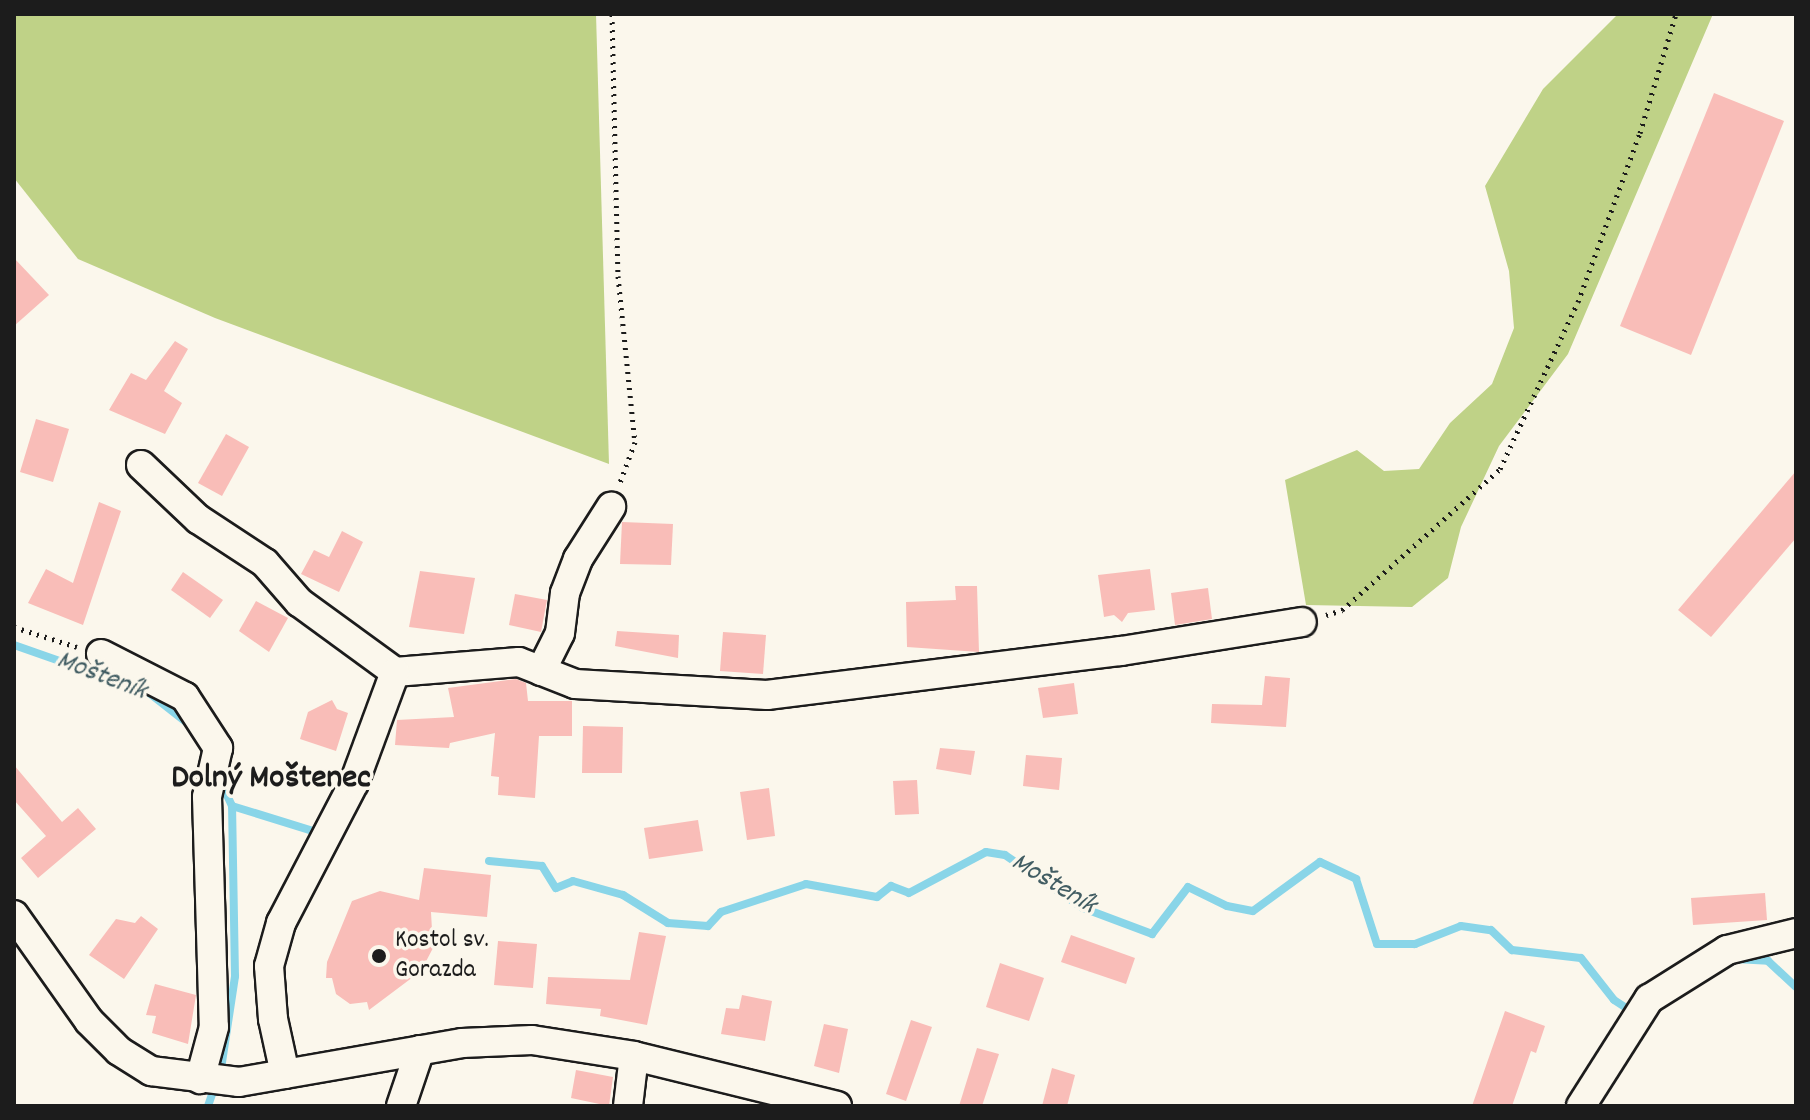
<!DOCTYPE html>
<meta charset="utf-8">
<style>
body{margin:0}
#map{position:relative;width:1810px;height:1120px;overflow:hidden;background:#fbf7ec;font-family:Dekko,sans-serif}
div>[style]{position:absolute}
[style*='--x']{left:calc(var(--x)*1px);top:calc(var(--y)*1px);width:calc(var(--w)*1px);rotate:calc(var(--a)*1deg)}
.green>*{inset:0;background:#bfd287}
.stream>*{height:8px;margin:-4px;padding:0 4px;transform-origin:4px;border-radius:4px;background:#89d5e8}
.building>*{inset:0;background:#f9bdb8}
.path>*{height:5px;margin-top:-2.5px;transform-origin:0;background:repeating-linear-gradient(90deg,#1c1c1c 0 2px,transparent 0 8px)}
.roads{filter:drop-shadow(2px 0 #1c1c1c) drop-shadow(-2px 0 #1c1c1c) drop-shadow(0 2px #1c1c1c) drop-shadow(0 -2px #1c1c1c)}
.minor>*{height:28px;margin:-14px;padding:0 14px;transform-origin:14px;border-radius:14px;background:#fbf7ec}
.dots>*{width:22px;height:22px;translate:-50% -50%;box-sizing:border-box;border:4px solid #fbf7ec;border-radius:50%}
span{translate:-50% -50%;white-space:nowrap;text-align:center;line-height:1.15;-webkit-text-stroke:7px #fbf7ec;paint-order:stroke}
.poi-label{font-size:26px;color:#1c1c1c}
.left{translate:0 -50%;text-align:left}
.water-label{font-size:28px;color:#425d63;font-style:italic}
.district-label{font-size:34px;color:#1c1c1c;font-weight:700}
.frame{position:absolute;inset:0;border:16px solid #1c1c1c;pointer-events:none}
</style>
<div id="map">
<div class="green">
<div style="clip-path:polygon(14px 14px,596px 14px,609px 464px,215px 318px,78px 259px,14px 178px)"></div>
<div style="clip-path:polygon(1618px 14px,1713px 14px,1568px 354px,1499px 446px,1461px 527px,1448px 578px,1412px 607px,1306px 605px,1285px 480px,1357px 450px,1384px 471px,1419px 469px,1450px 423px,1492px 384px,1514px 328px,1509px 271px,1485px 186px,1543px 89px)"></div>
</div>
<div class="stream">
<div style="--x:14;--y:645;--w:142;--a:19.3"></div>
<div style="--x:148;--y:692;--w:53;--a:38.2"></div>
<div style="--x:219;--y:778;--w:31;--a:65"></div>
<div style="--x:232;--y:806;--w:91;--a:17.2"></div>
<div style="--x:489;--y:861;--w:53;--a:5.4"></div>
<div style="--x:542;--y:866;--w:26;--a:58"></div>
<div style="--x:556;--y:888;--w:18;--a:-22"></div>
<div style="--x:573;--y:881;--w:52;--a:15.6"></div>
<div style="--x:623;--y:895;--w:53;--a:31.9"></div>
<div style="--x:668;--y:923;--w:40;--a:4.3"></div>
<div style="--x:708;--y:926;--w:19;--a:-47"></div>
<div style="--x:721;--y:912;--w:89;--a:-18.2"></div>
<div style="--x:806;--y:884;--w:72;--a:10.4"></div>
<div style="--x:877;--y:897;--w:18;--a:-38"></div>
<div style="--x:891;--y:886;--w:19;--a:21"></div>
<div style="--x:909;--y:893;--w:87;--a:-28"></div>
<div style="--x:986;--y:852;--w:19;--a:9"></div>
<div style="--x:1005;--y:855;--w:94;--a:34.2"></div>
<div style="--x:1083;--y:908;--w:74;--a:20.6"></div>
<div style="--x:1152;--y:934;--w:59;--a:-52.5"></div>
<div style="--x:1188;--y:887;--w:43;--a:26"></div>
<div style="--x:1227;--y:906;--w:26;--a:11"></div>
<div style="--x:1253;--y:911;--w:83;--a:-36.2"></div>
<div style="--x:1320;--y:862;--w:40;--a:25"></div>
<div style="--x:1356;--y:879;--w:68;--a:72.1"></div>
<div style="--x:1377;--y:944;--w:38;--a:0"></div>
<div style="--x:1415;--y:944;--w:49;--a:-21.4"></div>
<div style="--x:1461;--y:926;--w:30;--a:8"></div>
<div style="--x:1491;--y:930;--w:29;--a:44"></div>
<div style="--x:1512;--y:950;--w:69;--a:6.6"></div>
<div style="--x:1581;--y:958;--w:53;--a:51.8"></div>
<div style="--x:1614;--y:1000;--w:17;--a:33"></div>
<div style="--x:1628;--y:1009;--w:6;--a:-39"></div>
<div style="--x:1735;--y:959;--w:33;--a:3"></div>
<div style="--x:1768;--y:961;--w:38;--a:43"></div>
<div style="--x:208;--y:1106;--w:39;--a:-71"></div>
<div style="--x:221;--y:1069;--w:94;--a:-81.4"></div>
<div style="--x:235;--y:976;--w:170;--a:-91"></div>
</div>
<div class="building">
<div style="clip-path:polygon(1714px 93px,1784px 121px,1691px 355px,1620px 326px)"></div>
<div style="clip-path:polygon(14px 258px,49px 295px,14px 326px)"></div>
<div style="clip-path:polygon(175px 341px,188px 349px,164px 391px,182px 403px,165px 434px,109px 410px,131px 373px,146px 380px)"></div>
<div style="clip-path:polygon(36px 419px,69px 429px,53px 482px,20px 472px)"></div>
<div style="clip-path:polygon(226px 434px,249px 447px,222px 496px,198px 483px)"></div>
<div style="clip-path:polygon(1796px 471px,1796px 538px,1711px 637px,1678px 610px)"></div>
<div style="clip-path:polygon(99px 502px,121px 511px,83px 625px,28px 603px,46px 569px,73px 583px)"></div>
<div style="clip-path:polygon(622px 522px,673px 524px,671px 565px,620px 564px)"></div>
<div style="clip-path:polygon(342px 531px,363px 542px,339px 592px,301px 574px,314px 550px,329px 557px)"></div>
<div style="clip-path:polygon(1150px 569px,1155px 610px,1128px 613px,1122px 622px,1114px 615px,1104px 617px,1098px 575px)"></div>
<div style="clip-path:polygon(420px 571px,475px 578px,464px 634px,409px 627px)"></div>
<div style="clip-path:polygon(183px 572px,223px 600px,210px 618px,171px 590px)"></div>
<div style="clip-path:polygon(955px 586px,977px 586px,979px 652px,907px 647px,906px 602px,956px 600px)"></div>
<div style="clip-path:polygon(1208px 588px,1212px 619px,1175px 625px,1171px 593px)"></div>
<div style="clip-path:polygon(515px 594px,547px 600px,541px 632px,509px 625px)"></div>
<div style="clip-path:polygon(256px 601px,288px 618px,269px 652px,239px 631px)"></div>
<div style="clip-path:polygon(617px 631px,679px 635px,678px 658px,615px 646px)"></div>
<div style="clip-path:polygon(723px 632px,766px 635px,763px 674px,720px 671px)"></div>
<div style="clip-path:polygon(1265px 676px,1290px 678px,1286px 727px,1211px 723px,1212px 704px,1262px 705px)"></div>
<div style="clip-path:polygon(516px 679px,526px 683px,528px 701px,572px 701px,572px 736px,539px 736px,535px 798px,498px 795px,499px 777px,491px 776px,495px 733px,450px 743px,449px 748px,395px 745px,397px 720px,454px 717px,448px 688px)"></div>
<div style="clip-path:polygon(1074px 683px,1078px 714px,1043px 718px,1038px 688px)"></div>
<div style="clip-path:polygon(332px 700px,337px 709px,348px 713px,336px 751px,300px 739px,308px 712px)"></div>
<div style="clip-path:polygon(583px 726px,623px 727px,622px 773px,582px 773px)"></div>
<div style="clip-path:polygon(940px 748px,975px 751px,971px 775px,936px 769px)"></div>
<div style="clip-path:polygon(1026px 755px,1062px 758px,1059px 790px,1023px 786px)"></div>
<div style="clip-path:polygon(14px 765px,62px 822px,78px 808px,96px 829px,38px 878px,21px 858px,46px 836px,14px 800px)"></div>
<div style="clip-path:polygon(917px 780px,919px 814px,895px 815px,893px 781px)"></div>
<div style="clip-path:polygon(769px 788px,775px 836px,747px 840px,740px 792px)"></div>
<div style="clip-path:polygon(698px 820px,703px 851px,649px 859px,644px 828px)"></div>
<div style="clip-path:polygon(424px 868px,491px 875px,487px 917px,431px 912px,433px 948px,421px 971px,369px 1010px,367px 1002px,350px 1004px,336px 994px,332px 978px,326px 978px,327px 962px,352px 901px,380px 891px,419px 900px)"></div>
<div style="clip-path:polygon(1765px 893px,1767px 920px,1693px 925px,1691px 898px)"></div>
<div style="clip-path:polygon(141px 916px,158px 929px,124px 979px,89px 955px,116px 919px,135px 923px)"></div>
<div style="clip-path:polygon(639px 932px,666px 936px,647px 1025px,600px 1016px,601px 1009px,546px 1004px,548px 977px,630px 980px)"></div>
<div style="clip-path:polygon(1071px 935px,1135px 958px,1126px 984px,1061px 962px)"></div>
<div style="clip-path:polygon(498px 941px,537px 944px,533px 988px,494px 985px)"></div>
<div style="clip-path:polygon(1000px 963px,1044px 978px,1029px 1021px,986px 1007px)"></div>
<div style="clip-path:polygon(155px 984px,196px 995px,188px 1044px,152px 1033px,156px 1016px,146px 1015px)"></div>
<div style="clip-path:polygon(742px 995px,772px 1001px,765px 1041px,721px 1034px,726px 1008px,739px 1009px)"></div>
<div style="clip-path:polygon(1505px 1011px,1545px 1026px,1536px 1053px,1531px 1051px,1512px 1106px,1472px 1106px)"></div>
<div style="clip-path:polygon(911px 1020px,932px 1027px,906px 1101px,886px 1094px)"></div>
<div style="clip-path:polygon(824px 1024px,848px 1029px,839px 1073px,814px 1066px)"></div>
<div style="clip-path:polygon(977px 1048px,999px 1054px,982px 1106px,959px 1106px)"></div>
<div style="clip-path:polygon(1052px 1068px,1075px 1075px,1067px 1106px,1042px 1106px)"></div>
<div style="clip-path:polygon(576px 1070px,613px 1077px,609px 1106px,571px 1098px)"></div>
</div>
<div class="path">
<div style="--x:612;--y:14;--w:262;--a:88.7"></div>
<div style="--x:618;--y:276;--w:167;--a:84.2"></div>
<div style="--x:635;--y:442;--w:46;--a:110.4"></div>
<div style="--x:1326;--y:615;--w:17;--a:-17"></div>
<div style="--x:1342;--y:610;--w:212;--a:-41.7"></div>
<div style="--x:1500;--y:469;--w:184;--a:-65"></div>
<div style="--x:1578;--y:302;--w:180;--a:-69.9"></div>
<div style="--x:1640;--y:133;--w:124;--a:-73.2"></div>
<div style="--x:14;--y:627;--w:66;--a:17.6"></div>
</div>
<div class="roads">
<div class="minor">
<div style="--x:141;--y:465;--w:79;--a:43.5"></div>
<div style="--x:198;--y:519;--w:80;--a:33.3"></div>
<div style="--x:265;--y:563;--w:52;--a:48.9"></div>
<div style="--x:299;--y:602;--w:119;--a:36.1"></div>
<div style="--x:395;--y:672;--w:124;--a:-4.6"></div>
<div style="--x:519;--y:662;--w:60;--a:21.4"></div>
<div style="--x:575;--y:684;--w:192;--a:3.3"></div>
<div style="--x:767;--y:695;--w:357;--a:-7.1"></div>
<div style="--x:1121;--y:651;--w:183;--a:-9.1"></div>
<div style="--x:101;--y:654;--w:94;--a:27.1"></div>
<div style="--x:185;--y:697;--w:61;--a:57.1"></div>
<div style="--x:218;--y:748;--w:50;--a:102.7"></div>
<div style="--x:207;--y:797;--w:230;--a:88.3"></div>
<div style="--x:214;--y:1027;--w:54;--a:105.1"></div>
<div style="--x:541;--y:671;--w:42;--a:-63.4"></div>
<div style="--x:560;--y:633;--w:40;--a:-82.9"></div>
<div style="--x:565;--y:593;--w:36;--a:-69"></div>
<div style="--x:578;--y:559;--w:62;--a:-57.6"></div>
<div style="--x:14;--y:915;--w:130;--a:54.7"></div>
<div style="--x:89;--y:1021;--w:42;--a:45"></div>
<div style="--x:119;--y:1051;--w:38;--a:32"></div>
<div style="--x:151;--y:1071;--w:89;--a:7.1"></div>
<div style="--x:239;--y:1082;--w:226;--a:-9.9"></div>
<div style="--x:462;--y:1043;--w:70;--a:-2.5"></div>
<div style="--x:532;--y:1040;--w:103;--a:8.9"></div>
<div style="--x:634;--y:1056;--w:209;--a:13.8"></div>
<div style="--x:285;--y:1074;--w:56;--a:-102.3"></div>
<div style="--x:273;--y:1019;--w:53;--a:-94.3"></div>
<div style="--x:269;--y:966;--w:45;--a:-74.4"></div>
<div style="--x:281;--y:923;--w:158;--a:-62.5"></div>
<div style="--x:354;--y:783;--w:118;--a:-69.7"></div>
<div style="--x:401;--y:1106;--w:59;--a:-71.3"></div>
<div style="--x:628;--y:1106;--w:50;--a:-83.2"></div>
<div style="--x:1581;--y:1106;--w:127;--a:-57.6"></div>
<div style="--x:1649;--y:999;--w:92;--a:-32.1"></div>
<div style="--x:1727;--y:950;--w:71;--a:-13.8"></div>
</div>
</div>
<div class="dots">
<div style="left:379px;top:956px;background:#1c1c1c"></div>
</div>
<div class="poi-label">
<span class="left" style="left:395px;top:956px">Kostol sv.<br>Gorazda</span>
</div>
<div class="water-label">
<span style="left:101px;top:677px;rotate:21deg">Mošteník</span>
<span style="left:1053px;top:885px;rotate:31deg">Mošteník</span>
</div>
<div class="district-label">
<span style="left:271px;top:780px">Dolný Moštenec</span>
</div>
<div class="frame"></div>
</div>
